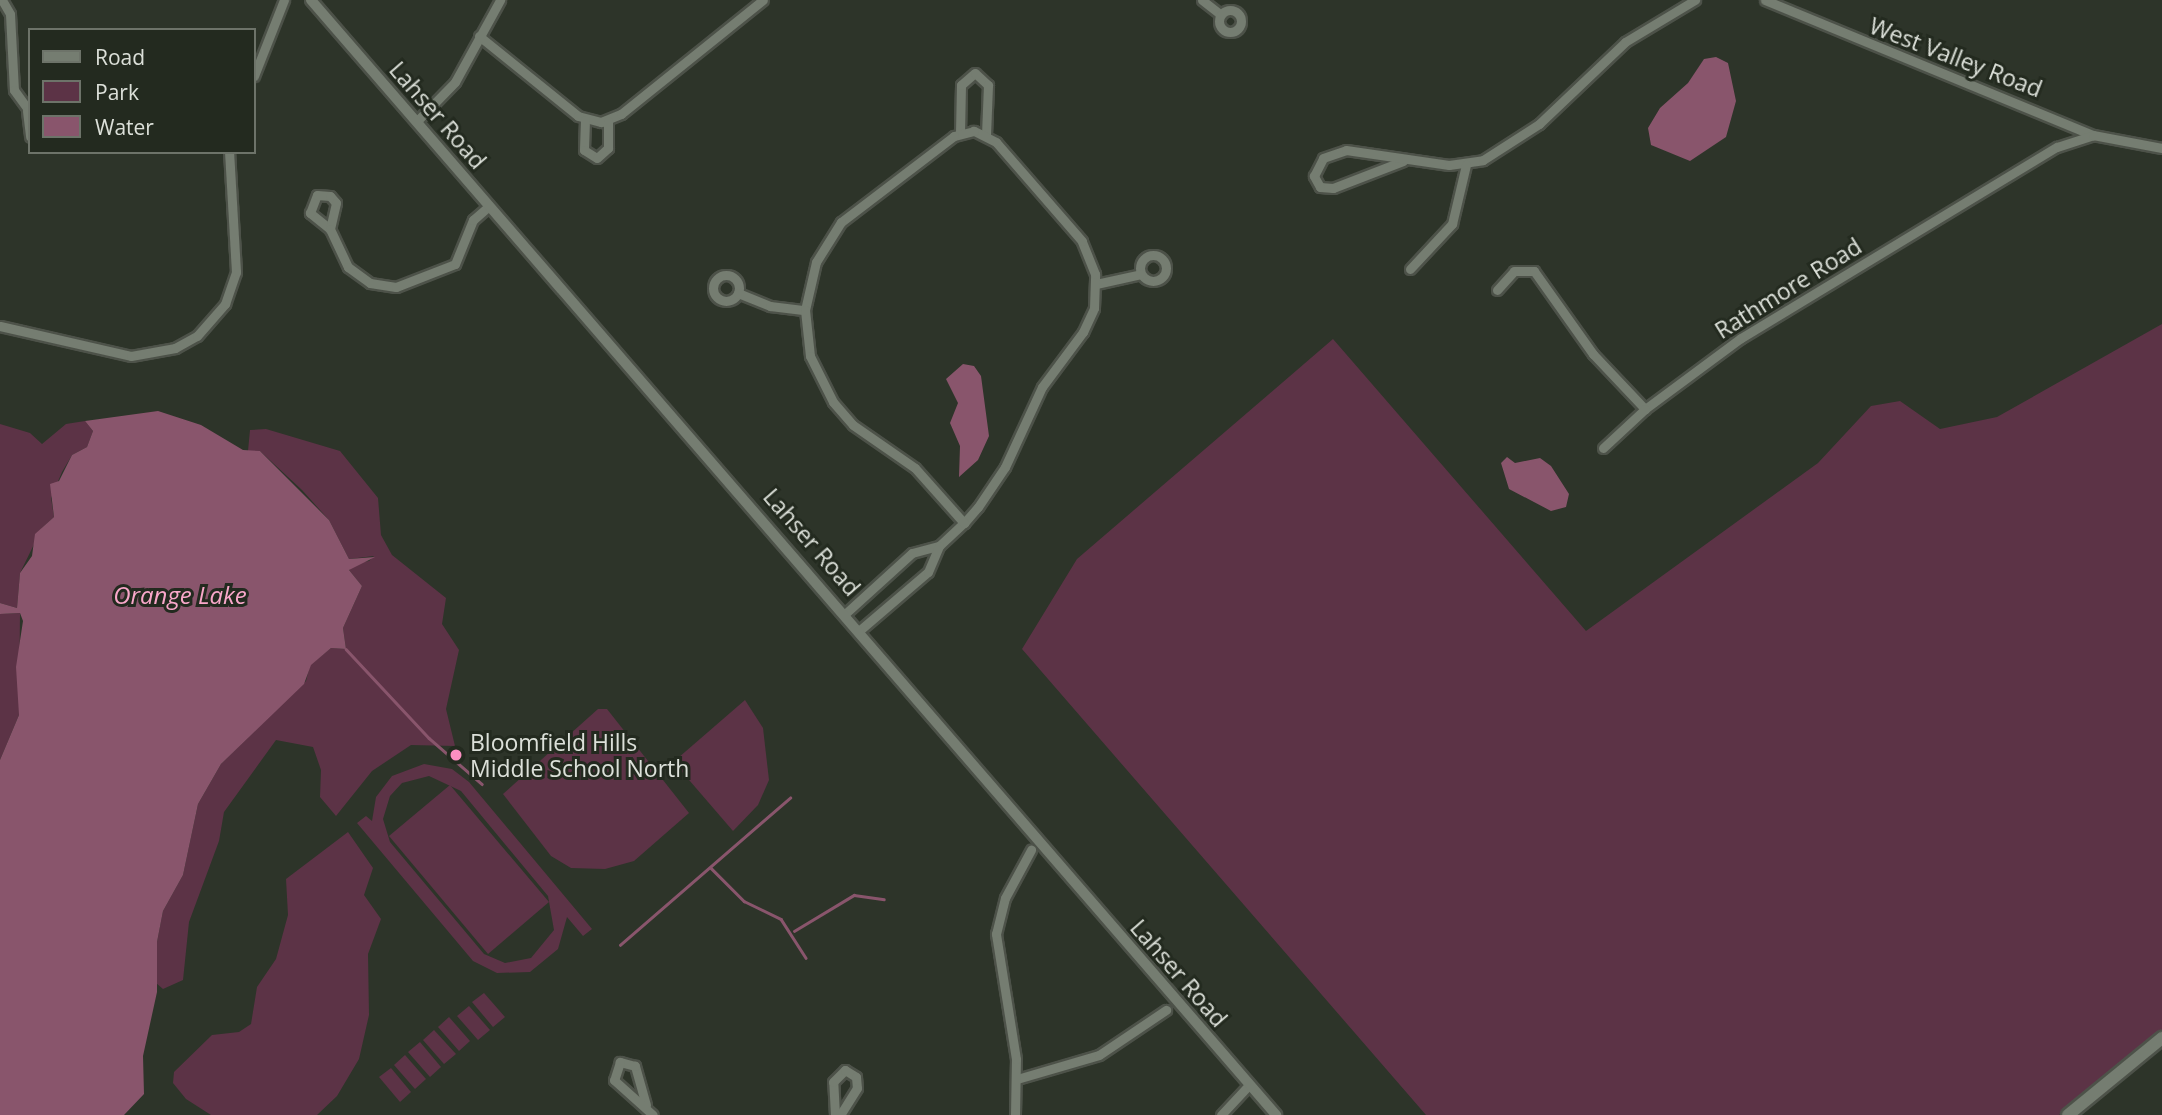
<!DOCTYPE html>
<style>
body{margin:0}
#map{position:relative;width:2162px;height:1115px;overflow:hidden;background:#2d3429;font-family:"Open Sans",sans-serif}
div>[style]{position:absolute}
[style*='--x']{left:calc(var(--x)*1px);top:calc(var(--y)*1px);width:calc(var(--w)*1px);rotate:calc(var(--a)*1deg)}
.green>*{inset:0;background:#5c3346}
.water>*{inset:0;background:#89556c}
.stream>*{height:2.5px;margin:-1.25px;padding:0 1.25px;transform-origin:1.25px;border-radius:1.25px;background:#89556c}
.roads{filter:drop-shadow(2px 0 #4d5249) drop-shadow(-2px 0 #4d5249) drop-shadow(0 2px #4d5249) drop-shadow(0 -2px #4d5249)}
.minor>*{height:9px;margin:-4.5px;padding:0 4.5px;transform-origin:4.5px;border-radius:4.5px;background:#757d71}
.minor>.ring{margin:-4.5px;padding:0;box-sizing:content-box;background:none;border:9px solid #757d71;border-radius:50%}
.tertiary>*{height:10px;margin:-5px;padding:0 5px;transform-origin:5px;border-radius:5px;background:#757d71}
.secondary>*{height:12px;margin:-6px;padding:0 6px;transform-origin:6px;border-radius:6px;background:#757d71}
.dots>*{width:19px;height:19px;translate:-50% -50%;box-sizing:border-box;border:4px solid #232a1f;border-radius:50%}
span{translate:-50% -50%;white-space:nowrap;text-align:center;line-height:1.15;-webkit-text-stroke:6px #232a1f;paint-order:stroke}
.street-label{font-size:23px;color:#dce0d9}
.poi-label{font-size:23px;color:#dce0d9}
.left{translate:0 -50%;text-align:left}
.water-label{font-size:24px;color:#f9a7ca;font-style:italic}
.legend{position:absolute;left:28px;top:28px;width:228px;height:126px;box-sizing:border-box;background:#232a1f;border:2px solid #6d7369;margin:0;padding:9px 12px;list-style:none;font-size:21px;color:#dce0d9}
.legend li{display:flex;align-items:center;gap:14px;height:35px}
.legend b{width:35px;border:2px solid #6d7369}
</style>
<div id="map">
<div class="green">
<div style="clip-path:polygon(2162px 324px,2162px 1031px,2059px 1115px,1426px 1115px,1022px 649px,1077px 559px,1333px 339px,1586px 631px,1818px 463px,1871px 406px,1900px 401px,1940px 429px,1997px 417px)"></div>
<div style="clip-path:polygon(85px 421px,93px 431px,87px 447px,72px 455px,62px 472px,51px 498px,54px 517px,42px 528px,20px 573px,17px 608px,0 603px,0 424px,30px 433px,42px 444px,66px 424px)"></div>
<div style="clip-path:polygon(266px 429px,340px 451px,378px 498px,381px 535px,392px 555px,446px 598px,442px 624px,459px 650px,446px 709px,455px 746px,411px 745px,372px 771px,336px 816px,320px 797px,321px 770px,313px 747px,276px 740px,224px 812px,219px 841px,189px 922px,183px 980px,163px 989px,156px 983px,157px 942px,163px 911px,183px 875px,198px 804px,221px 764px,306px 681px,310px 665px,331px 648px,346px 649px,343px 628px,362px 586px,349px 570px,356px 563px,369px 561px,374px 556px,349px 559px,329px 520px,302px 490px,260px 451px,248px 451px,250px 430px)"></div>
<div style="clip-path:polygon(20px 613px,19px 715px,0 760px,0 614px)"></div>
<div style="clip-path:polygon(745px 700px,763px 728px,769px 780px,758px 805px,733px 831px,677px 766px,678px 758px)"></div>
<div style="clip-path:polygon(598px 709px,607px 709px,689px 813px,634px 861px,605px 869px,571px 868px,551px 856px,503px 794px)"></div>
<div style="clip-path:polygon(evenodd,424px 764px,452px 769px,469px 782px,592px 929px,583px 936px,567px 917px,558px 949px,530px 972px,497px 973px,473px 961px,357px 823px,366px 816px,372px 821px,376px 797px,392px 776px,424px 764px,429px 776px,461px 791px,548px 896px,554px 930px,531px 958px,505px 963px,484px 954px,390px 842px,383px 819px,390px 796px,402px 783px,429px 776px)"></div>
<div style="clip-path:polygon(450px 785px,549px 902px,488px 954px,389px 836px)"></div>
<div style="clip-path:polygon(348px 832px,373px 868px,364px 895px,381px 919px,368px 954px,369px 1015px,359px 1059px,337px 1096px,317px 1115px,211px 1115px,186px 1099px,173px 1083px,174px 1072px,212px 1035px,239px 1032px,251px 1024px,257px 987px,276px 959px,288px 915px,286px 879px)"></div>
<div style="clip-path:polygon(484px 993px,505px 1017px,493px 1027px,472px 1002px)"></div>
<div style="clip-path:polygon(469px 1006px,490px 1030px,478px 1040px,457px 1016px)"></div>
<div style="clip-path:polygon(449px 1017px,470px 1041px,459px 1051px,438px 1027px)"></div>
<div style="clip-path:polygon(434px 1030px,456px 1054px,444px 1064px,423px 1040px)"></div>
<div style="clip-path:polygon(420px 1042px,441px 1067px,430px 1077px,408px 1052px)"></div>
<div style="clip-path:polygon(405px 1055px,426px 1079px,415px 1089px,394px 1065px)"></div>
<div style="clip-path:polygon(391px 1068px,411px 1092px,400px 1102px,379px 1077px)"></div>
</div>
<div class="water">
<div style="clip-path:polygon(1716px 57px,1728px 63px,1736px 101px,1726px 137px,1690px 161px,1651px 145px,1648px 128px,1660px 108px,1688px 83px,1704px 59px)"></div>
<div style="clip-path:polygon(963px 364px,974px 366px,981px 376px,989px 436px,978px 460px,959px 477px,960px 446px,950px 423px,958px 403px,946px 379px)"></div>
<div style="clip-path:polygon(158px 411px,201px 425px,243px 450px,260px 451px,329px 520px,349px 559px,375px 557px,349px 570px,362px 586px,343px 628px,346px 649px,331px 648px,311px 665px,304px 684px,221px 764px,198px 804px,183px 875px,163px 911px,157px 942px,157px 992px,143px 1056px,144px 1094px,124px 1115px,0 1115px,0 760px,19px 715px,16px 667px,23px 621px,20px 613px,0 614px,0 603px,17px 608px,20px 573px,32px 556px,35px 534px,54px 517px,50px 484px,59px 481px,72px 455px,87px 447px,93px 431px,85px 421px)"></div>
<div style="clip-path:polygon(1507px 457px,1515px 463px,1540px 458px,1551px 466px,1569px 494px,1566px 507px,1551px 511px,1509px 489px,1501px 463px)"></div>
</div>
<div class="stream">
<div style="--x:346;--y:649;--w:122;--a:47"></div>
<div style="--x:429;--y:738;--w:70;--a:41"></div>
<div style="--x:711;--y:868;--w:47;--a:45"></div>
<div style="--x:744;--y:901;--w:41;--a:25.9"></div>
<div style="--x:781;--y:919;--w:46;--a:57.3"></div>
<div style="--x:794;--y:931;--w:70;--a:-31"></div>
<div style="--x:854;--y:895;--w:30;--a:8"></div>
<div style="--x:620;--y:945;--w:225;--a:-40.9"></div>
</div>
<div class="roads">
<div class="minor">
<div style="--x:2;--y:0;--w:16;--a:60"></div>
<div style="--x:10;--y:14;--w:76;--a:87"></div>
<div style="--x:14;--y:90;--w:27;--a:54"></div>
<div style="--x:1202;--y:0;--w:24;--a:38"></div>
<div style="--x:1765;--y:0;--w:355;--a:22.4"></div>
<div class="ring" style="left:1219px;top:10px;width:13px;height:13px"></div>
<div style="--x:479;--y:36;--w:127;--a:38.9"></div>
<div style="--x:578;--y:116;--w:24;--a:15"></div>
<div style="--x:601;--y:122;--w:22;--a:-22"></div>
<div style="--x:621;--y:114;--w:182;--a:-38.8"></div>
<div style="--x:254;--y:76;--w:82;--a:-68.5"></div>
<div style="--x:27;--y:111;--w:26;--a:83"></div>
<div style="--x:585;--y:120;--w:30;--a:92"></div>
<div style="--x:584;--y:150;--w:15;--a:32"></div>
<div style="--x:597;--y:158;--w:15;--a:-42"></div>
<div style="--x:608;--y:148;--w:27;--a:-90"></div>
<div style="--x:417;--y:121;--w:54;--a:-45.7"></div>
<div style="--x:455;--y:82;--w:94;--a:-61.2"></div>
<div style="--x:960;--y:133;--w:48;--a:-88.8"></div>
<div style="--x:961;--y:85;--w:18;--a:-41"></div>
<div style="--x:975;--y:73;--w:18;--a:43"></div>
<div style="--x:988;--y:85;--w:49;--a:92.3"></div>
<div style="--x:1403;--y:161;--w:75;--a:158.9"></div>
<div style="--x:1333;--y:188;--w:13;--a:-176"></div>
<div style="--x:1320;--y:187;--w:13;--a:-119"></div>
<div style="--x:1314;--y:176;--w:20;--a:-63"></div>
<div style="--x:1323;--y:158;--w:24;--a:-19"></div>
<div style="--x:1346;--y:150;--w:104;--a:8.3"></div>
<div style="--x:1449;--y:165;--w:34;--a:-8"></div>
<div style="--x:1483;--y:160;--w:67;--a:-32.7"></div>
<div style="--x:1539;--y:124;--w:119;--a:-43.6"></div>
<div style="--x:1625;--y:42;--w:82;--a:-31"></div>
<div style="--x:330;--y:229;--w:26;--a:-141"></div>
<div style="--x:310;--y:213;--w:19;--a:-69"></div>
<div style="--x:317;--y:195;--w:13;--a:4"></div>
<div style="--x:330;--y:196;--w:9;--a:49"></div>
<div style="--x:336;--y:203;--w:27;--a:103"></div>
<div style="--x:330;--y:229;--w:42;--a:64.7"></div>
<div style="--x:348;--y:267;--w:27;--a:36"></div>
<div style="--x:370;--y:283;--w:26;--a:9"></div>
<div style="--x:396;--y:287;--w:63;--a:-21.3"></div>
<div style="--x:455;--y:264;--w:48;--a:-67.8"></div>
<div style="--x:473;--y:220;--w:21;--a:-41"></div>
<div class="ring" style="left:1140px;top:255px;width:17px;height:17px"></div>
<div style="--x:1410;--y:269;--w:62;--a:-47"></div>
<div style="--x:1452;--y:224;--w:61;--a:-76.7"></div>
<div class="ring" style="left:713px;top:275px;width:17px;height:17px"></div>
<div style="--x:1096;--y:284;--w:46;--a:-12.5"></div>
<div style="--x:1497;--y:290;--w:25;--a:-48"></div>
<div style="--x:1514;--y:271;--w:20;--a:0"></div>
<div style="--x:1534;--y:271;--w:102;--a:54.6"></div>
<div style="--x:1593;--y:354;--w:76;--a:46.6"></div>
<div style="--x:1645;--y:409;--w:119;--a:-36.5"></div>
<div style="--x:1741;--y:338;--w:369;--a:-31.2"></div>
<div style="--x:2057;--y:147;--w:38;--a:-18"></div>
<div style="--x:2093;--y:135;--w:70;--a:10.7"></div>
<div style="--x:738;--y:293;--w:35;--a:22"></div>
<div style="--x:770;--y:306;--w:35;--a:7"></div>
<div style="--x:0;--y:326;--w:134;--a:12.9"></div>
<div style="--x:131;--y:356;--w:45;--a:-10.3"></div>
<div style="--x:175;--y:348;--w:25;--a:-29"></div>
<div style="--x:197;--y:336;--w:43;--a:-48.8"></div>
<div style="--x:225;--y:304;--w:34;--a:-71"></div>
<div style="--x:236;--y:272;--w:120;--a:-93.3"></div>
<div style="--x:1603;--y:448;--w:57;--a:-42.9"></div>
<div style="--x:846;--y:613;--w:89;--a:-42.3"></div>
<div style="--x:912;--y:553;--w:28;--a:-15"></div>
<div style="--x:939;--y:546;--w:34;--a:-43"></div>
<div style="--x:964;--y:523;--w:21;--a:-49"></div>
<div style="--x:978;--y:507;--w:48;--a:-56"></div>
<div style="--x:1005;--y:467;--w:88;--a:-65.2"></div>
<div style="--x:1042;--y:387;--w:69;--a:-53.3"></div>
<div style="--x:1083;--y:332;--w:26;--a:-65"></div>
<div style="--x:1094;--y:308;--w:34;--a:-88"></div>
<div style="--x:1095;--y:274;--w:35;--a:-112"></div>
<div style="--x:1082;--y:241;--w:131;--a:-131"></div>
<div style="--x:996;--y:142;--w:25;--a:-153"></div>
<div style="--x:974;--y:131;--w:21;--a:166"></div>
<div style="--x:954;--y:136;--w:142;--a:142.7"></div>
<div style="--x:841;--y:222;--w:47;--a:122"></div>
<div style="--x:816;--y:262;--w:49;--a:102.9"></div>
<div style="--x:805;--y:310;--w:46;--a:83.8"></div>
<div style="--x:810;--y:356;--w:51;--a:63.4"></div>
<div style="--x:833;--y:402;--w:30;--a:49"></div>
<div style="--x:853;--y:425;--w:75;--a:34.7"></div>
<div style="--x:915;--y:468;--w:74;--a:48.3"></div>
<div style="--x:860;--y:630;--w:89;--a:-40.5"></div>
<div style="--x:928;--y:572;--w:28;--a:-67"></div>
<div style="--x:1017;--y:1079;--w:85;--a:-16.3"></div>
<div style="--x:1099;--y:1055;--w:81;--a:-33.9"></div>
<div style="--x:646;--y:1105;--w:41;--a:-105.8"></div>
<div style="--x:635;--y:1066;--w:16;--a:-165"></div>
<div style="--x:620;--y:1062;--w:19;--a:108"></div>
<div style="--x:614;--y:1080;--w:52;--a:41.9"></div>
<div style="--x:835;--y:1115;--w:33;--a:-93"></div>
<div style="--x:833;--y:1082;--w:17;--a:-45"></div>
<div style="--x:845;--y:1070;--w:13;--a:32"></div>
<div style="--x:856;--y:1077;--w:11;--a:85"></div>
<div style="--x:857;--y:1088;--w:32;--a:122"></div>
<div style="--x:1015;--y:1115;--w:56;--a:-89"></div>
<div style="--x:1016;--y:1059;--w:127;--a:-99.1"></div>
<div style="--x:996;--y:934;--w:37;--a:-76"></div>
<div style="--x:1005;--y:898;--w:55;--a:-61.6"></div>
<div style="--x:1221;--y:1115;--w:41;--a:-47"></div>
</div>
<div class="tertiary">
<div style="--x:311;--y:0;--w:1475;--a:49.12"></div>
</div>
<div class="secondary">
<div style="--x:2068;--y:1115;--w:122;--a:-39.3"></div>
</div>
</div>
<div class="dots">
<div style="left:456px;top:755px;background:#fc8fc1"></div>
</div>
<div class="street-label">
<span style="left:1956px;top:57px;rotate:21deg">West Valley Road</span>
<span style="left:438px;top:115px;rotate:49deg">Lahser Road</span>
<span style="left:1788px;top:288px;rotate:-32deg">Rathmore Road</span>
<span style="left:812px;top:542px;rotate:49deg">Lahser Road</span>
<span style="left:1179px;top:973px;rotate:49deg">Lahser Road</span>
</div>
<div class="poi-label">
<span class="left" style="left:470px;top:755px">Bloomfield Hills<br>Middle School North</span>
</div>
<div class="water-label">
<span style="left:180px;top:595px">Orange Lake</span>
</div>
<ul class="legend">
<li><b style="height:9px;background:#757d71"></b>Road</li>
<li><b style="height:19px;background:#5c3346"></b>Park</li>
<li><b style="height:19px;background:#89556c"></b>Water</li>
</ul>
</div>
